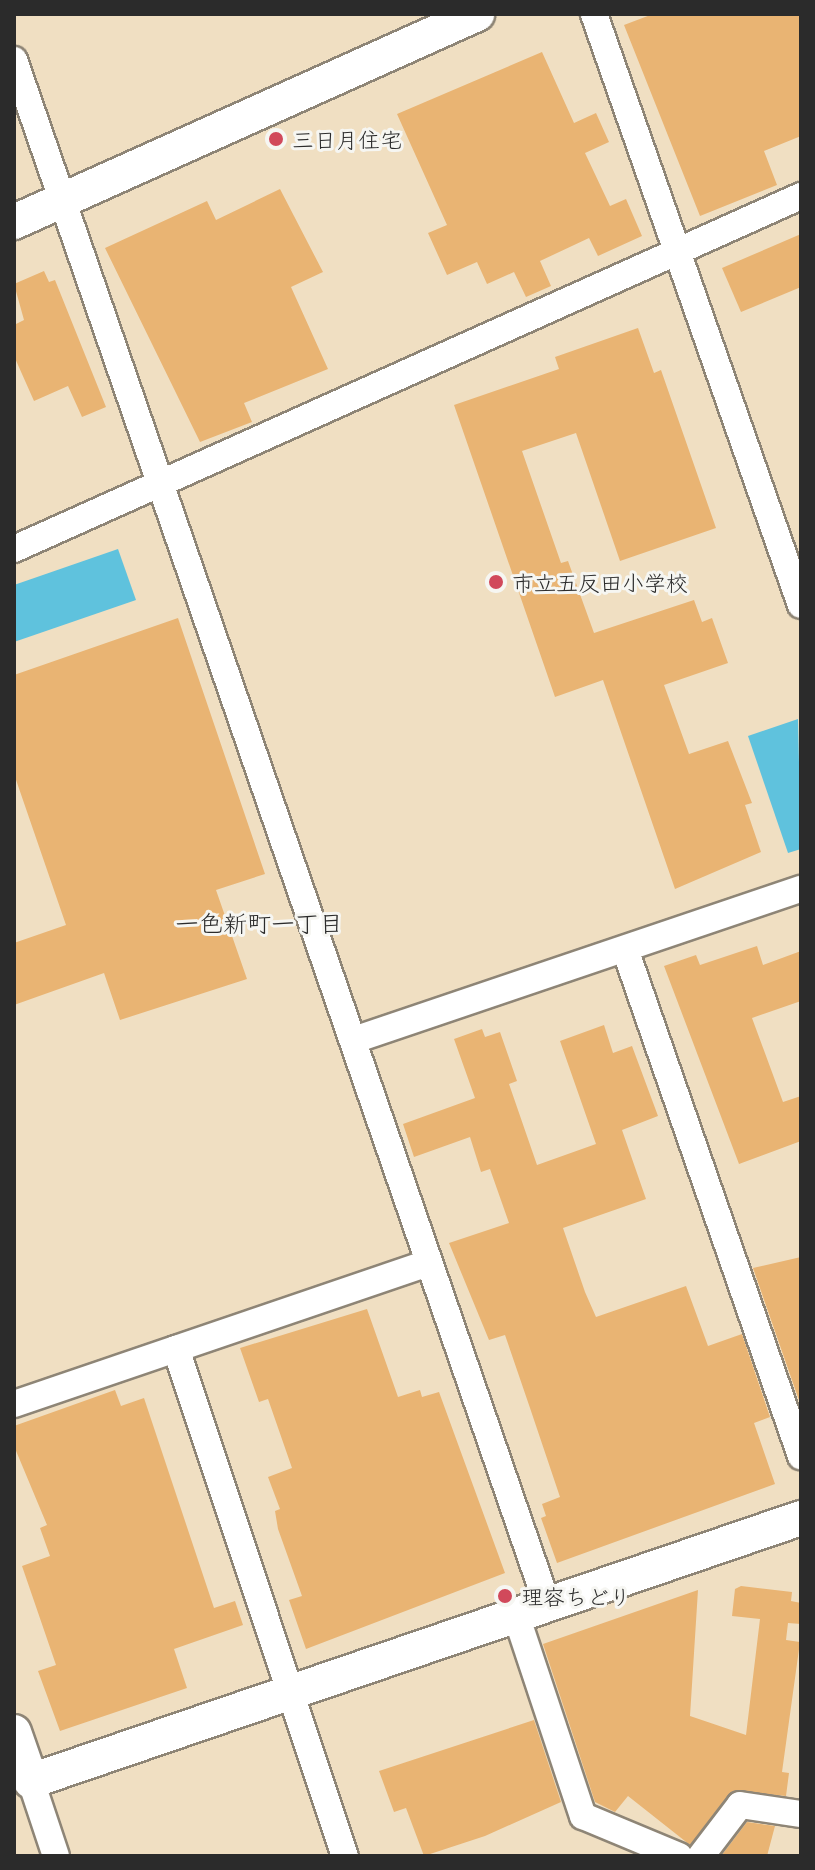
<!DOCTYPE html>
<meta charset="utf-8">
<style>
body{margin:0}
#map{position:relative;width:815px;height:1870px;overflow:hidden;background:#f0dfc2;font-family:"Playpen Sans","Klee One",sans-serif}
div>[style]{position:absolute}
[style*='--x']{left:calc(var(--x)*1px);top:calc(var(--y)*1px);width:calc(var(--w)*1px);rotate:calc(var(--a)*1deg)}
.water>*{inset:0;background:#5fc2dd}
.building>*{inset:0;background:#e9b473}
.roads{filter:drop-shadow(2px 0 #8e8576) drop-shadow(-2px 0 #8e8576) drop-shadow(0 2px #8e8576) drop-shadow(0 -2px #8e8576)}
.minor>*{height:26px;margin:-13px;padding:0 13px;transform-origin:13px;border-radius:13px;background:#fff}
.tertiary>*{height:34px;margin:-17px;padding:0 17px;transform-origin:17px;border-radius:17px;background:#fff}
.dots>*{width:22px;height:22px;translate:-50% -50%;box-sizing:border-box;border:4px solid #f6f6f2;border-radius:50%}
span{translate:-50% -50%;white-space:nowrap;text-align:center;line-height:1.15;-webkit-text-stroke:6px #f6f6f2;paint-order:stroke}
.poi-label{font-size:22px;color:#2b2b2b}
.left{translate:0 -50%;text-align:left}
.neighbourhood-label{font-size:24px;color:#2b2b2b}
.frame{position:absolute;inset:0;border:16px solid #2b2b2b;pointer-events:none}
</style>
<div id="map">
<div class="water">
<div style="clip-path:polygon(118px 549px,136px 600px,14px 642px,14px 585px)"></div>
<div style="clip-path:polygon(798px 719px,801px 849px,788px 853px,748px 736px)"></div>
</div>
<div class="building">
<div style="clip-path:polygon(653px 14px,801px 14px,801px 136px,764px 151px,777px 185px,700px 216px,624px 25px)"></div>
<div style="clip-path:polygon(542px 52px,574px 123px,596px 113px,609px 142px,585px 153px,610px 206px,626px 199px,642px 236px,598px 256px,589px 238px,540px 261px,551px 286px,526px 297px,514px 272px,487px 284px,477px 262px,447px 275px,428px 233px,447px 225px,397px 114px)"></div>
<div style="clip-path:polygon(280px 189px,323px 272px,291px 287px,328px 369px,244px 403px,252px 422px,200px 442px,105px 248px,207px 201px,216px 220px)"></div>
<div style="clip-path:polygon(801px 234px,801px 287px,741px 312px,722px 268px)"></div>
<div style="clip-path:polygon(44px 271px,49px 282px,55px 280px,106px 407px,82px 417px,68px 386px,34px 401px,14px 356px,14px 325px,24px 320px,14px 284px)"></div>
<div style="clip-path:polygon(638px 328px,654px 373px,661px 370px,716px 528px,620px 561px,576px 433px,522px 451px,561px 563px,568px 561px,594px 633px,694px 600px,702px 622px,712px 618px,728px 663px,664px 685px,689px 754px,728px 741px,752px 803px,745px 805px,761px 852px,675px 889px,603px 680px,555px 697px,454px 405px,559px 369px,555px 357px)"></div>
<div style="clip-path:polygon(178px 618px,265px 874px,216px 890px,247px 979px,120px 1020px,104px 973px,14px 1005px,14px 943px,66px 925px,14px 774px,14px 675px)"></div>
<div style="clip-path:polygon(757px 946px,763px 965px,801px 951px,801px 1001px,752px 1018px,783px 1102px,801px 1096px,801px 1141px,739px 1164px,664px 966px,696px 955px,700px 965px)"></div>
<div style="clip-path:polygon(604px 1025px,613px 1053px,632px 1046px,658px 1116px,622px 1130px,646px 1199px,563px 1228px,585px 1292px,596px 1317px,686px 1286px,708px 1346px,742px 1334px,770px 1417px,754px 1423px,775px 1484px,557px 1563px,541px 1518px,546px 1516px,542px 1504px,560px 1497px,530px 1408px,505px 1335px,489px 1340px,449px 1243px,509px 1223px,490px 1169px,481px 1172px,470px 1137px,414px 1157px,403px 1124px,475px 1098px,454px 1039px,482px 1029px,485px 1037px,500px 1032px,517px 1081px,509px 1084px,537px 1165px,596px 1144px,560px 1041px)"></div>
<div style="clip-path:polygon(801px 1257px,801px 1406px,753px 1268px)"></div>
<div style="clip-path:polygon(367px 1309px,398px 1397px,420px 1390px,422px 1397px,439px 1392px,505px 1573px,306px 1649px,289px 1600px,302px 1596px,278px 1529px,275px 1511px,280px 1509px,268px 1477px,292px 1468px,268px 1399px,259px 1402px,240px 1348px)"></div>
<div style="clip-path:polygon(115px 1390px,121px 1406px,144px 1398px,214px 1608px,235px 1601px,243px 1625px,174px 1649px,187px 1688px,60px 1731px,38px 1671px,56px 1665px,22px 1566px,50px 1556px,40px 1528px,47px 1525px,14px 1446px,14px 1426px)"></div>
<div style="clip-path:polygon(741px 1586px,792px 1592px,791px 1601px,801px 1603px,801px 1624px,788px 1623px,786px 1640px,800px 1642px,782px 1772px,789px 1773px,786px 1796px,733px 1791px,690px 1845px,628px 1796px,615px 1812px,595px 1802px,543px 1644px,698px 1590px,690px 1716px,746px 1735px,760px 1619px,732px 1616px,735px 1589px)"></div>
<div style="clip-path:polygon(534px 1720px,561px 1802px,485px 1836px,424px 1856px,406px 1808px,394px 1812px,379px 1771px)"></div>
<div style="clip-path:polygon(747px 1822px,775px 1826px,767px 1856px,721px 1856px)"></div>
</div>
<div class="roads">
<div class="minor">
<div style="--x:594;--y:14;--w:626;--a:70.7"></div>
<div style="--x:14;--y:60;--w:1633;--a:70.95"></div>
<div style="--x:14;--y:549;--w:863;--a:-24.16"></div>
<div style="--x:625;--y:949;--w:537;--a:70.86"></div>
<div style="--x:354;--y:1040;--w:472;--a:-18.7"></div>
<div style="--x:176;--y:1349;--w:534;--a:71.57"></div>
<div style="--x:14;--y:1404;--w:438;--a:-18.8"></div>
<div style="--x:516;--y:1615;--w:212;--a:71.6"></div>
<div style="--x:583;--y:1816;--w:104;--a:22.6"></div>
<div style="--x:31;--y:1781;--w:79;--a:71.6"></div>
<div style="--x:701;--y:1856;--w:64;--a:-52.6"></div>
<div style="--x:740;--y:1805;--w:62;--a:8.4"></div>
</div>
<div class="tertiary">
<div style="--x:14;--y:222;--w:508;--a:-24.19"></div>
<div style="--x:14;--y:1732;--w:52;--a:70.9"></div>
<div style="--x:31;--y:1781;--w:814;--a:-18.86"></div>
</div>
</div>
<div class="dots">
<div style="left:276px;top:139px;background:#d1495b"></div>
<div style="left:496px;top:582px;background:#d1495b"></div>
<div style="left:505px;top:1596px;background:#d1495b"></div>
</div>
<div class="poi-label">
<span class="left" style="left:292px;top:139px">三日月住宅</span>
<span class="left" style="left:512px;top:582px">市立五反田小学校</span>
<span class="left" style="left:521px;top:1596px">理容ちどり</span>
</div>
<div class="neighbourhood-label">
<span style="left:259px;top:923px">一色新町一丁目</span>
</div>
<div class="frame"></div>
</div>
